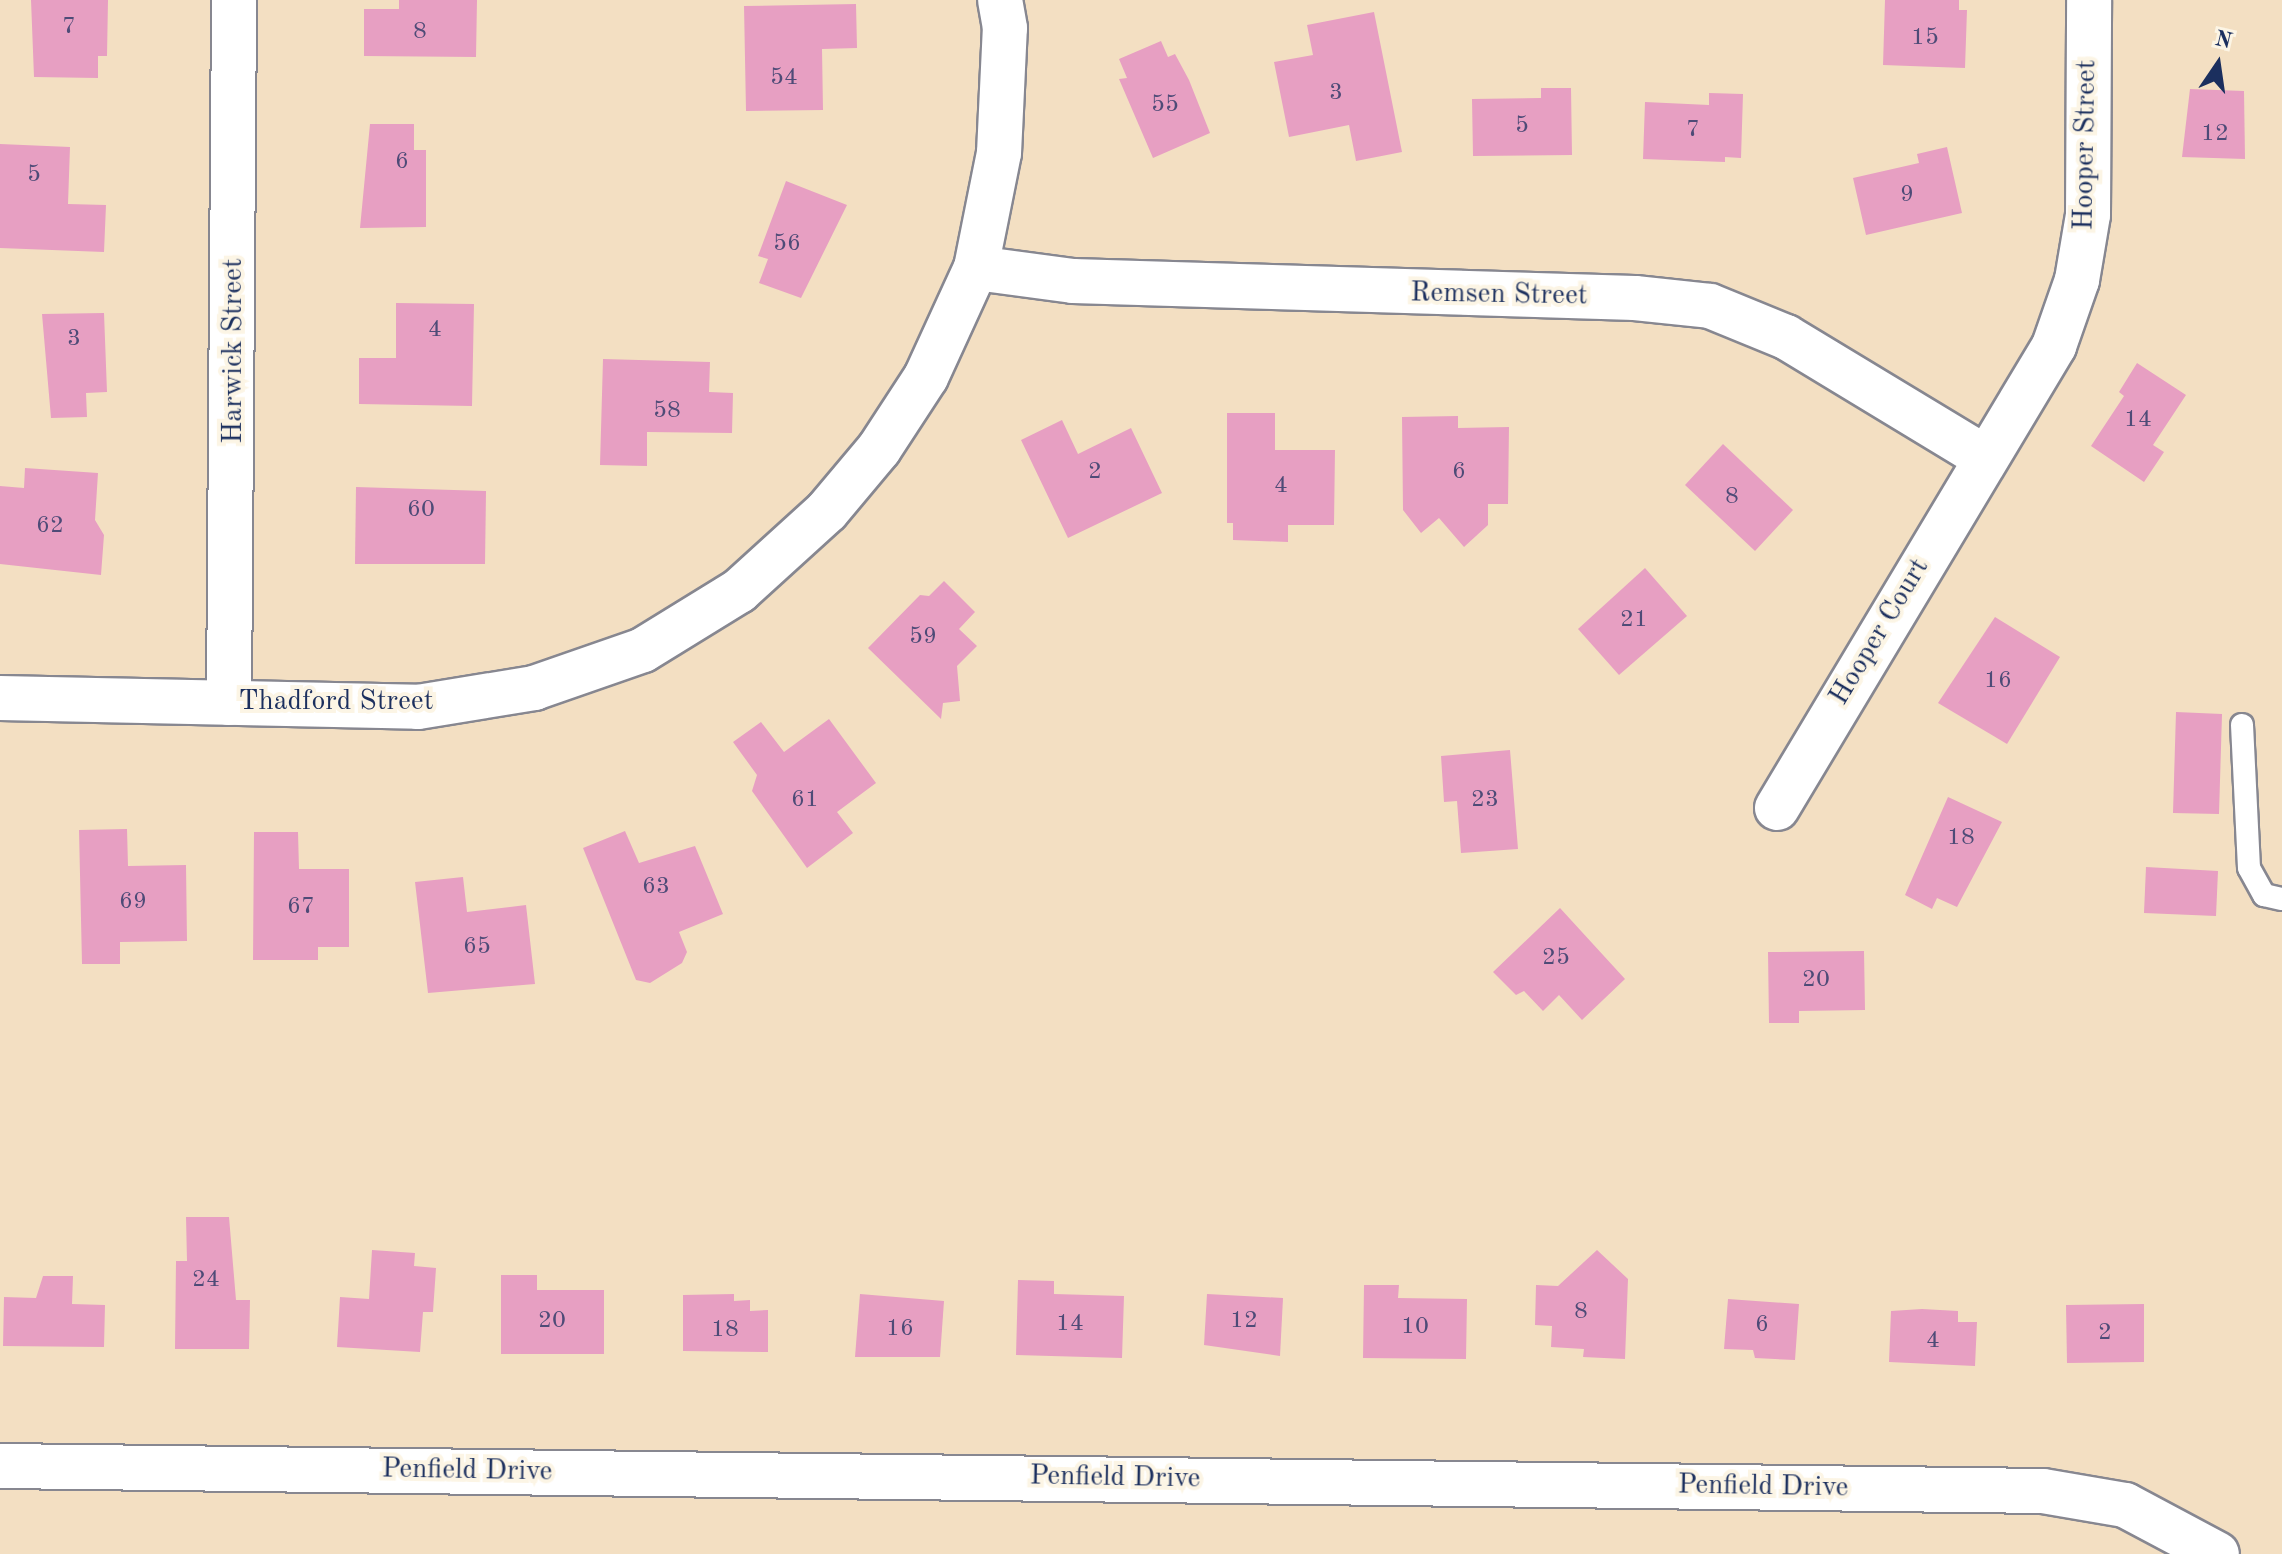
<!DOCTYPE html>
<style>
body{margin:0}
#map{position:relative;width:2282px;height:1554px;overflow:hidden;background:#f3dfc2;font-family:"Old Standard TT",serif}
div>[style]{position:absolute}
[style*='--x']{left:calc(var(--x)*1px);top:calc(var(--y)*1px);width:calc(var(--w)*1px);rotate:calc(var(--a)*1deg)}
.building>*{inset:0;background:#e79fc2}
.roads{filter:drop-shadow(2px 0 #878790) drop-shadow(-2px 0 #878790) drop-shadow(0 2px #878790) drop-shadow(0 -2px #878790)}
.service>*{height:22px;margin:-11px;padding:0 11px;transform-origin:11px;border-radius:11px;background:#fff}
.minor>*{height:44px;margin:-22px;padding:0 22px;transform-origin:22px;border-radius:22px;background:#fff}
span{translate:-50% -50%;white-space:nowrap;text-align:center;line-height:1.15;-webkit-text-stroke:8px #fcf5e5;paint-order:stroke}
.number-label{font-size:24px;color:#4e4b77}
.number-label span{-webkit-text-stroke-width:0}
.street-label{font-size:28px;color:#1b2f5e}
.north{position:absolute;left:2178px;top:24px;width:80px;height:80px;-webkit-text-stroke:6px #fcf5e5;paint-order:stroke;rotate:13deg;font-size:22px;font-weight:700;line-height:32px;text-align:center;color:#1b2f5e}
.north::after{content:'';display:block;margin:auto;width:28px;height:36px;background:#1b2f5e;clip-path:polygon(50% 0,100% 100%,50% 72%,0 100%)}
</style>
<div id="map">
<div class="building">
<div style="clip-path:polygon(31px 0,108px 0,107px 56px,98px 56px,98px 78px,34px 77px)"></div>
<div style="clip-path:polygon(399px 0,477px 0,476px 57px,364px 56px,364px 9px,399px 9px)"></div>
<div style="clip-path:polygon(1885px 0,1959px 0,1959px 10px,1967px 10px,1965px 68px,1883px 65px)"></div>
<div style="clip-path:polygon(856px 4px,857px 48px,822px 49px,823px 110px,746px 111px,744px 6px)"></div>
<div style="clip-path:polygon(1374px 12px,1402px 152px,1356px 161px,1349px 125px,1289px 137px,1274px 62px,1313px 55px,1307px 25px)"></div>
<div style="clip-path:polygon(1161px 41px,1168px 57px,1175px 54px,1189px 80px,1210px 133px,1153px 158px,1119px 79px,1127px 78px,1119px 59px)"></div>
<div style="clip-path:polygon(1541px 88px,1571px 88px,1572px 155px,1473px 156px,1472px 99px,1541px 98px)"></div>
<div style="clip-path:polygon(2190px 89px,2244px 91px,2245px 159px,2182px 157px)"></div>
<div style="clip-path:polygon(1709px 93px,1743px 94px,1741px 158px,1725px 157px,1725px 162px,1643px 159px,1645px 102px,1709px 105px)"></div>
<div style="clip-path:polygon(370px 124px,414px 124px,414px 150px,426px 150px,426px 227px,360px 228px)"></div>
<div style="clip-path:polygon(0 144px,70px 147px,68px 204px,106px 205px,104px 252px,0 248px)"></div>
<div style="clip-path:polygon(1947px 147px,1962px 213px,1866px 235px,1853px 178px,1919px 163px,1917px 154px)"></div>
<div style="clip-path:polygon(786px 181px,847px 205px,801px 298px,759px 283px,768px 259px,758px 256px)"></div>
<div style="clip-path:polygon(396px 303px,474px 304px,472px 406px,359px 404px,359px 358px,396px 358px)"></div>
<div style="clip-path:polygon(104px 313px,107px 392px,86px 393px,87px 417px,51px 418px,42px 314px)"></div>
<div style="clip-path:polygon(603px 359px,710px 362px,709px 392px,733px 393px,732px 433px,647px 432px,647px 466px,600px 465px)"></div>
<div style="clip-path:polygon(2137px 363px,2186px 395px,2153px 445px,2164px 452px,2144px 482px,2091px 446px,2124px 396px,2119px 392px)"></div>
<div style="clip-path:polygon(1227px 413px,1275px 413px,1275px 450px,1335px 450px,1334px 525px,1288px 525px,1288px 542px,1233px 540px,1233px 523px,1227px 523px)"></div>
<div style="clip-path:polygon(1458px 416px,1458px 428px,1509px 427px,1508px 504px,1488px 504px,1488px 525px,1464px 547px,1439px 518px,1421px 533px,1403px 510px,1402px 417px)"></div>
<div style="clip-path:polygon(1062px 420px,1078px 454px,1131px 428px,1162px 493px,1068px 538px,1021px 440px)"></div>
<div style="clip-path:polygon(1723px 444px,1793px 510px,1755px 551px,1685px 485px)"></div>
<div style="clip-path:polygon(25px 468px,98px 473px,95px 520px,104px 535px,101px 575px,0 564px,0 486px,24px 488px)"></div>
<div style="clip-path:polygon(356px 487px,486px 491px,485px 564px,355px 564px)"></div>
<div style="clip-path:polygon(1645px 568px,1687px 616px,1619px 675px,1578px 629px)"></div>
<div style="clip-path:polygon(944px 581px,975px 612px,959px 629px,977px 646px,957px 666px,960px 701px,943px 703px,941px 719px,868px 648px,920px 595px,929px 596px)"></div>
<div style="clip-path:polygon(1995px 617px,2060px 657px,2007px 744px,1938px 703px)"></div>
<div style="clip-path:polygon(2176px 712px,2222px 714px,2219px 814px,2173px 813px)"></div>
<div style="clip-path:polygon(829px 719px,876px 783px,837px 812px,853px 833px,807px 868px,752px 791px,757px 775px,733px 742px,761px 722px,784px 752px)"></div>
<div style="clip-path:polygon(1510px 750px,1518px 849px,1461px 853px,1457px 801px,1444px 802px,1441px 756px)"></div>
<div style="clip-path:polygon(1948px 797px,2002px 822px,1957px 907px,1937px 898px,1932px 909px,1905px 895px)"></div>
<div style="clip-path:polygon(127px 829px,128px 866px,186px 865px,187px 941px,120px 942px,120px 964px,82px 964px,79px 830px)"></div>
<div style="clip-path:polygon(625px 831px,639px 863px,695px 846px,723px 914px,679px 932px,687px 952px,682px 963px,650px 983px,636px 980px,583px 848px)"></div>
<div style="clip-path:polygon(254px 832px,298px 832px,299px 869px,349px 869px,349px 947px,318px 947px,318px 960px,253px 960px)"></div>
<div style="clip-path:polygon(2146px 867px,2218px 871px,2216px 916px,2144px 913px)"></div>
<div style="clip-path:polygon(463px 877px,467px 912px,526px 905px,535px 984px,428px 993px,415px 882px)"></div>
<div style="clip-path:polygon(1560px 908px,1625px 979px,1582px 1020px,1559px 995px,1543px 1011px,1524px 991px,1516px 995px,1493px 972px)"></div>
<div style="clip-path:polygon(1864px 951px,1865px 1010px,1799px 1011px,1799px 1023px,1769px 1023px,1768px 952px)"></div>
<div style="clip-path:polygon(186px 1217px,229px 1217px,236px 1300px,250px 1300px,249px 1349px,175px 1349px,176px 1261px,187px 1261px)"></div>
<div style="clip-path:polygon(372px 1250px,415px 1253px,414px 1266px,436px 1268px,433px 1312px,423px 1312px,420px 1352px,337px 1347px,340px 1297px,369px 1299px)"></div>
<div style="clip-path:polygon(1597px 1250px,1628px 1279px,1625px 1359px,1583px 1357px,1584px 1349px,1551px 1347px,1552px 1326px,1535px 1325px,1536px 1285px,1558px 1286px)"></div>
<div style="clip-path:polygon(501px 1275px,537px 1275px,537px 1290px,604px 1290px,604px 1354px,501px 1354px)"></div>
<div style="clip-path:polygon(43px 1276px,73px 1276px,72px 1304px,105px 1305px,104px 1347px,3px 1346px,4px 1297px,36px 1298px)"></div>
<div style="clip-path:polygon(1018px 1280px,1054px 1281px,1054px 1294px,1124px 1296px,1122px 1358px,1016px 1355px)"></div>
<div style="clip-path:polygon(1364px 1285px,1399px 1285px,1398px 1298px,1467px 1299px,1466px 1359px,1363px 1358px)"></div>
<div style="clip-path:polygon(734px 1294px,734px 1301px,750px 1300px,750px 1311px,768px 1310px,768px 1352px,683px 1351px,683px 1295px)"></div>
<div style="clip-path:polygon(860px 1294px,944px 1301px,940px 1357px,855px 1357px)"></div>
<div style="clip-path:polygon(1207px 1294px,1283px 1298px,1280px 1356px,1204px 1345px)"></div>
<div style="clip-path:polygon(1728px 1299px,1799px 1304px,1795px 1360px,1755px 1358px,1753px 1350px,1724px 1349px)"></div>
<div style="clip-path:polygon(2144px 1304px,2144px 1362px,2067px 1363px,2066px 1305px)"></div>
<div style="clip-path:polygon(1922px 1309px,1958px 1311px,1958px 1322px,1977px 1322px,1975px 1366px,1889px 1362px,1891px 1311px)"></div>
</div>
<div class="roads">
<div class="service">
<div style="--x:2242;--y:725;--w:143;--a:87.2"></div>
<div style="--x:2249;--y:868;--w:31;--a:61"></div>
<div style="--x:2264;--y:895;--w:18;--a:13"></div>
</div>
<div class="minor">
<div style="--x:976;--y:268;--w:98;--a:7.6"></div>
<div style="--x:1073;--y:281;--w:562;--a:1.73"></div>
<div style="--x:1635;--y:298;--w:75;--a:6.1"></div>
<div style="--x:1710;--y:306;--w:82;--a:22.2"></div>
<div style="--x:1786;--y:337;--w:232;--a:31.2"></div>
<div style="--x:0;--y:698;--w:418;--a:1.2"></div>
<div style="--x:418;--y:707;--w:118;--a:-9.3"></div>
<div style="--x:534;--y:688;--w:115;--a:-19.2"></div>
<div style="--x:643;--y:650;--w:113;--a:-31.6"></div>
<div style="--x:739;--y:591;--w:119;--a:-42.3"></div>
<div style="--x:827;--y:511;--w:81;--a:-50"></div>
<div style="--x:879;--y:449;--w:86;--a:-56.9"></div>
<div style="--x:926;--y:377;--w:120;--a:-65.4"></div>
<div style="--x:976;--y:268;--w:117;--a:-78.7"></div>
<div style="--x:999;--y:153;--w:125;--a:-87.3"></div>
<div style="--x:1005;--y:28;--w:28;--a:-100"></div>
<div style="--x:229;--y:703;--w:703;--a:-89.59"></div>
<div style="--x:1777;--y:808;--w:539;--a:-59.05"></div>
<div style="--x:2054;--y:346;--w:70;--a:-70.8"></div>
<div style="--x:2077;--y:280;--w:66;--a:-80.4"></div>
<div style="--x:2088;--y:215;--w:215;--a:-89.7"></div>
<div style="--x:0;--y:1466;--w:2043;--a:0.7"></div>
<div style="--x:2043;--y:1491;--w:83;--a:9.7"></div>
<div style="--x:2125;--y:1505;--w:104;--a:28"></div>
</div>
</div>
<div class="number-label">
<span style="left:69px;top:28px">7</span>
<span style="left:420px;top:33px">8</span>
<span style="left:1925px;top:39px">15</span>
<span style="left:784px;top:79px">54</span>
<span style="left:1336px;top:94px">3</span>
<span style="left:1165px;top:106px">55</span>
<span style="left:1522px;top:127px">5</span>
<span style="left:1693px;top:131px">7</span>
<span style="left:2215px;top:135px">12</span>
<span style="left:402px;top:163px">6</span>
<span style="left:34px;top:176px">5</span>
<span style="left:1907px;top:196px">9</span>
<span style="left:787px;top:245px">56</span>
<span style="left:435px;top:331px">4</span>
<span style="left:74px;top:340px">3</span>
<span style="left:667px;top:412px">58</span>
<span style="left:2138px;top:421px">14</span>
<span style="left:1095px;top:473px">2</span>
<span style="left:1459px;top:473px">6</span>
<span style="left:1281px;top:487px">4</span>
<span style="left:1732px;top:498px">8</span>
<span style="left:421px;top:511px">60</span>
<span style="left:50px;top:527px">62</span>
<span style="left:1634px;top:621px">21</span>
<span style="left:923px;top:638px">59</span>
<span style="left:1998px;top:682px">16</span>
<span style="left:805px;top:801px">61</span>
<span style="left:1485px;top:801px">23</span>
<span style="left:1961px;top:839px">18</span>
<span style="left:656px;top:888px">63</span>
<span style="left:133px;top:903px">69</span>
<span style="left:301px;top:908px">67</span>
<span style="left:477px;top:948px">65</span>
<span style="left:1556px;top:959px">25</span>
<span style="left:1816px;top:981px">20</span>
<span style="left:206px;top:1281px">24</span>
<span style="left:1581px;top:1313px">8</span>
<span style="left:552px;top:1322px">20</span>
<span style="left:1244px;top:1322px">12</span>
<span style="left:1070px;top:1325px">14</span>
<span style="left:1762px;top:1326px">6</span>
<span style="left:1415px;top:1328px">10</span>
<span style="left:900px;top:1330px">16</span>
<span style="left:725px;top:1331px">18</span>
<span style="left:2105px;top:1334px">2</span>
<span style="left:1933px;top:1342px">4</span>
</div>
<div class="street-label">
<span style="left:2086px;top:145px;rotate:-89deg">Hooper Street</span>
<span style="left:1499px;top:295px;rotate:1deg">Remsen Street</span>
<span style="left:234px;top:351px;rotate:-90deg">Harwick Street</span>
<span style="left:1880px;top:632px;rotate:-59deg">Hooper Court</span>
<span style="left:336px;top:702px">Thadford Street</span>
<span style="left:467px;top:1471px;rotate:1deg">Penfield Drive</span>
<span style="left:1115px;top:1478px;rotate:1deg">Penfield Drive</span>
<span style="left:1763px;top:1487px;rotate:1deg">Penfield Drive</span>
</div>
<div class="north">N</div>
</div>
